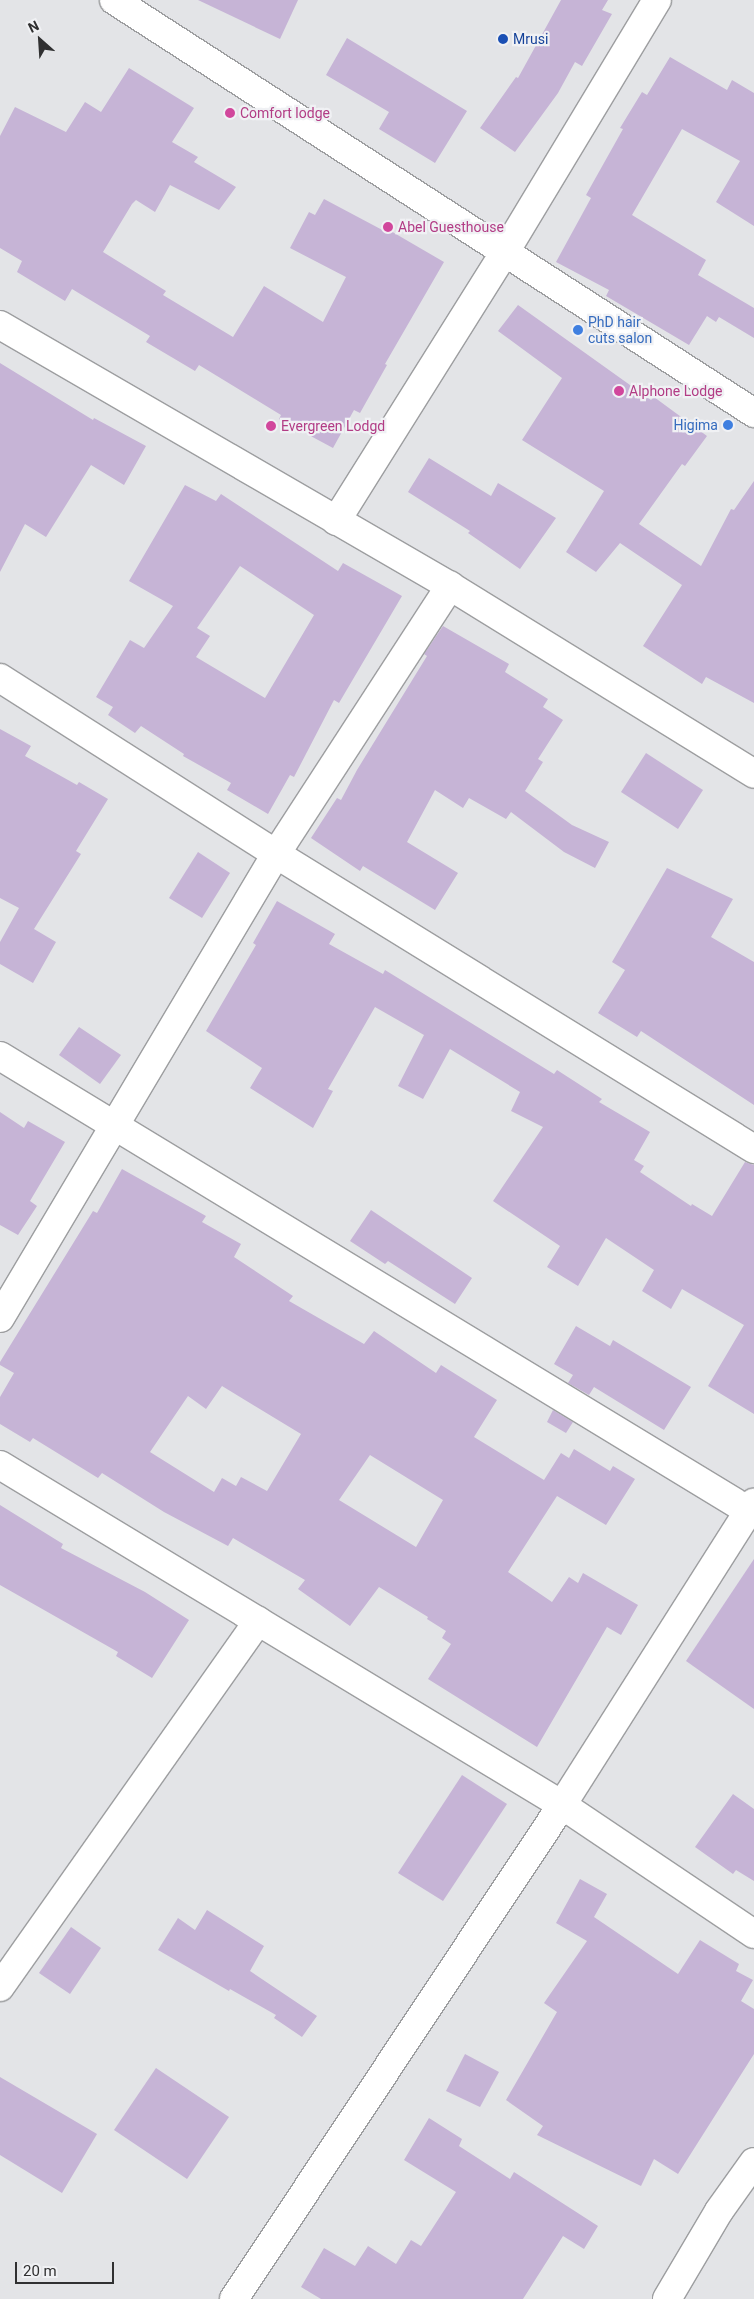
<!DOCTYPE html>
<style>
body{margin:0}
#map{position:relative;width:754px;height:2299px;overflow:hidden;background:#e3e4e7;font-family:Roboto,sans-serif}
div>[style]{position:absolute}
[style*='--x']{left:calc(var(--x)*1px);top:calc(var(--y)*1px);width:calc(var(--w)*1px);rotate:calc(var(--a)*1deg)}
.building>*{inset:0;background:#c6b4d6}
.roads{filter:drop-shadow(1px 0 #9d9ea0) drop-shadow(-1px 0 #9d9ea0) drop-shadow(0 1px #9d9ea0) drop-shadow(0 -1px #9d9ea0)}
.minor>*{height:28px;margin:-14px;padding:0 14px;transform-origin:14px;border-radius:14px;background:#fff}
.dots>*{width:14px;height:14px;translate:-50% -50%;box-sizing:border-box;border:2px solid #f0f1f4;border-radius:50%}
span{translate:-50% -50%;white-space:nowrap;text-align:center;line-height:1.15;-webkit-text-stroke:4.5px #f0f1f4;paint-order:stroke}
.transit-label{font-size:14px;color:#164399}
.left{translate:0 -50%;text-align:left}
.hotel-label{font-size:14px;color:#b23c85}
.shop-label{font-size:14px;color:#366cbe}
.right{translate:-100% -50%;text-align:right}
.north{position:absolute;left:15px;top:15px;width:50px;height:50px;-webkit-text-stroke:4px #f0f1f4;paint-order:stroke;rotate:334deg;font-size:14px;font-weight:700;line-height:20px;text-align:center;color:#303031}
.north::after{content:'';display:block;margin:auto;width:18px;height:22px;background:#303031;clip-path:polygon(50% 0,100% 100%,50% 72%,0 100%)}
.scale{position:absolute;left:15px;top:2262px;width:99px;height:22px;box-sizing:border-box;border:2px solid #303031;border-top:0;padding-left:6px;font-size:15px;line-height:18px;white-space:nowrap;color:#303031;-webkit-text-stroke:4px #f0f1f4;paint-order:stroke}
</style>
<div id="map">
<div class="building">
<div style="clip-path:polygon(198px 0,298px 0,280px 39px)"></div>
<div style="clip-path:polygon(561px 0,608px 0,602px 10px,612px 14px,582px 66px,575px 62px,558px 93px,515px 152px,480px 128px,516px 77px,518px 78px)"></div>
<div style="clip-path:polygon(347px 38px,467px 111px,435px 163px,379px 129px,389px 112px,326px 75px)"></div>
<div style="clip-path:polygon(670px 57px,727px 90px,732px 80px,754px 93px,754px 226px,716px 202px,740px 161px,682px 129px,632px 215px,706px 260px,698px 275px,754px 308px,754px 338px,719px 317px,716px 322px,707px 316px,689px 345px,606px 296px,609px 290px,556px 262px,591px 198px,586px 195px,623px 129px,620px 128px,642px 92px,647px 95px)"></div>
<div style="clip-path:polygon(129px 68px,194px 108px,172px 142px,198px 157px,194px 162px,236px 187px,219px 210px,170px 185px,155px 212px,136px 200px,132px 204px,103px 252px,166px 291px,163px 295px,233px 337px,264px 286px,323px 322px,346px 277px,290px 248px,309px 212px,315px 215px,324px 199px,388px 233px,389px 230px,444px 262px,385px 364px,387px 365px,360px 413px,354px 410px,333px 448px,279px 419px,281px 415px,199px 365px,195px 371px,146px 342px,150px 336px,72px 289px,65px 301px,17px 272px,22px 261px,0 248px,0 136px,15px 107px,66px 132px,85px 102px,101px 112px)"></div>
<div style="clip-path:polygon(518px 305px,651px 400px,654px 397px,707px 436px,685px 466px,682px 464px,639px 524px,701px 566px,731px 509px,734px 510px,754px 481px,754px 703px,706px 677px,702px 684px,643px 646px,682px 585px,620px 543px,596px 572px,566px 552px,604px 491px,522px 440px,562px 378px,498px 331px)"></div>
<div style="clip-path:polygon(0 363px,93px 420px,94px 418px,146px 446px,124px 485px,91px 465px,46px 537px,25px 524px,0 572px)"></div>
<div style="clip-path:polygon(429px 458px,491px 496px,498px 483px,556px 518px,520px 569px,468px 533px,470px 531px,408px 492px)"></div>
<div style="clip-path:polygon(evenodd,185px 485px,216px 501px,221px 494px,338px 571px,343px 563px,402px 596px,339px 703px,334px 700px,294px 777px,290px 775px,268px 814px,227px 790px,231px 783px,183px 756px,184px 754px,141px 726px,135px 733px,108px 715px,113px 707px,96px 697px,130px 640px,144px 648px,173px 606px,129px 581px,185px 485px,240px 566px,314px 615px,265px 698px,196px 657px,210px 636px,197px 628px,240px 566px)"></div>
<div style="clip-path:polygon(443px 626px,509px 664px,505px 672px,548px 699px,543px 707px,563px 720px,538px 759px,543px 762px,525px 791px,572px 825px,609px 842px,595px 868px,564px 852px,511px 812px,506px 819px,469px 798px,463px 808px,435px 790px,407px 842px,458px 873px,435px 910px,363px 866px,360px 871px,311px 838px,337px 798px,341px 800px,357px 770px,427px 656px,424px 654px)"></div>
<div style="clip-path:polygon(0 729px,31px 746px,25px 756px,77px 785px,79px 782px,108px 799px,76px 851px,81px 854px,34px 929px,56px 942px,33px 983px,0 964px,0 942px,19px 908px,0 898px)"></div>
<div style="clip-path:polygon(646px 753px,703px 790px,678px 829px,621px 792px)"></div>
<div style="clip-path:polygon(198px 852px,230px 873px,202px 918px,169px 898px)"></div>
<div style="clip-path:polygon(667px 868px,733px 899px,711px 937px,754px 962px,754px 1105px,641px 1031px,637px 1037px,598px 1013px,625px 970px,612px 962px)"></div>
<div style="clip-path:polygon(277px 901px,335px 934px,329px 944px,383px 974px,385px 970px,554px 1074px,557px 1070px,602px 1099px,599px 1102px,650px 1132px,634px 1160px,644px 1166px,640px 1172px,691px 1206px,692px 1204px,712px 1216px,745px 1162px,754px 1165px,754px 1414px,708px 1386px,744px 1325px,682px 1289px,671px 1309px,642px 1291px,654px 1270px,606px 1238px,578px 1286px,547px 1267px,560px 1246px,493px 1201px,543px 1127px,511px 1111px,520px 1092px,450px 1049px,423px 1099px,398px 1086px,424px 1035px,375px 1007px,328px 1089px,333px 1091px,313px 1128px,250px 1088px,262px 1068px,206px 1031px,256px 945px,253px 943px)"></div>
<div style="clip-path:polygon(79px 1027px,121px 1055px,100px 1084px,59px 1055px)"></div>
<div style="clip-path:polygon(0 1112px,24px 1128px,28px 1121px,65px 1142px,30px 1201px,37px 1206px,18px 1235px,0 1225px)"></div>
<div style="clip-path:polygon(evenodd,122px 1169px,206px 1216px,202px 1222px,241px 1244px,234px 1257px,293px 1296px,289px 1301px,364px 1344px,374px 1331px,436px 1373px,441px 1365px,497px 1400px,474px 1437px,544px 1480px,561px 1453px,569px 1458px,574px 1449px,610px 1471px,613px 1466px,635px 1479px,606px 1525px,557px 1496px,508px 1572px,552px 1602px,569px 1577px,578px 1583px,583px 1573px,638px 1605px,621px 1635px,607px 1627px,537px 1747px,428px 1679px,451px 1644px,442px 1638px,446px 1631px,427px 1619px,428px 1617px,379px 1587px,350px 1626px,298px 1589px,305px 1580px,233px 1538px,228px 1546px,164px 1512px,102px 1473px,98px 1478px,33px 1438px,30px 1442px,0 1424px,0 1397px,14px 1373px,0 1365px,0 1362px,93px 1211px,97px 1213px,122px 1169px,222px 1386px,301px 1434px,267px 1491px,241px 1477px,236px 1486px,222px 1478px,214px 1492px,150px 1452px,188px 1396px,206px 1409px,222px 1386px,122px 1169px,370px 1455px,443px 1500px,416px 1547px,339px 1500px,370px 1455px)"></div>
<div style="clip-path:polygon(371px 1210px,472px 1278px,455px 1304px,388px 1261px,385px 1264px,350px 1241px)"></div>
<div style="clip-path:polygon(576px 1326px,610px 1346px,613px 1340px,691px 1387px,664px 1430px,594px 1387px,589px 1395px,568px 1383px,573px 1375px,554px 1364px)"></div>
<div style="clip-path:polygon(553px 1410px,573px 1422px,566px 1433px,547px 1422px)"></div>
<div style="clip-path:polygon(0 1505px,63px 1544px,61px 1548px,145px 1592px,189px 1620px,152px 1678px,116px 1656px,118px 1652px,0 1585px)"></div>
<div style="clip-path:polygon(754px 1559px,754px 1709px,686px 1661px)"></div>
<div style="clip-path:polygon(462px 1775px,507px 1804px,443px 1901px,398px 1873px)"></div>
<div style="clip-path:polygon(733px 1794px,754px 1809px,754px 1881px,736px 1870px,733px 1874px,695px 1847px)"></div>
<div style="clip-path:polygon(580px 1879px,607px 1894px,594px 1917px,678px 1974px,700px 1940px,739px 1964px,736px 1971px,753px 1980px,741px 2001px,754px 2009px,754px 2054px,678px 2174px,654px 2159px,641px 2186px,537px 2135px,543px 2126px,506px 2100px,557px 2012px,544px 2003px,587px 1941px,556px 1923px)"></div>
<div style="clip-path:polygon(207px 1910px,264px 1946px,250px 1971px,317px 2016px,302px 2037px,274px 2018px,276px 2015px,230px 1989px,229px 1991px,158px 1950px,178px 1918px,195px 1930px)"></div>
<div style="clip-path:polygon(71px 1927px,101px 1948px,70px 1994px,39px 1973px)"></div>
<div style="clip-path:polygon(465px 2054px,499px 2072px,480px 2107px,446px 2091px)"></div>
<div style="clip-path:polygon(156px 2068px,229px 2117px,187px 2179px,114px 2130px)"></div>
<div style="clip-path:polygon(0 2077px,97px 2134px,62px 2193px,0 2155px)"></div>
<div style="clip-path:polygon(429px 2118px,462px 2139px,459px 2146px,510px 2179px,514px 2172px,598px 2226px,584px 2249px,563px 2236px,523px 2299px,321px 2299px,301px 2287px,324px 2248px,355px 2266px,368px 2246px,396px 2264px,411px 2240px,421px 2246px,456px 2192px,404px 2160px)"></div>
</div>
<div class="roads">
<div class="minor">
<div style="--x:114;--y:0;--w:762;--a:32.83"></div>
<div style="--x:0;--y:325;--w:520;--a:30.11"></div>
<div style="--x:450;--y:586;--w:357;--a:31.7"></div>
<div style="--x:336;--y:521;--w:318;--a:-57.9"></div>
<div style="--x:505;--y:252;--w:294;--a:-58.9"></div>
<div style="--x:0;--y:678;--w:327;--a:32.5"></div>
<div style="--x:276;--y:854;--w:562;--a:31.68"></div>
<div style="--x:0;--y:1056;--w:882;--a:31.28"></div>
<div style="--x:0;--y:1318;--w:540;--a:-59.25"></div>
<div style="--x:276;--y:854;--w:320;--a:-57"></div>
<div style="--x:0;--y:1465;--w:657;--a:31.17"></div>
<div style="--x:562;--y:1805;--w:231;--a:33.9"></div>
<div style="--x:0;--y:1987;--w:448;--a:-54.8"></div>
<div style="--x:234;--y:2299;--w:593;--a:-56.42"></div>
<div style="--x:562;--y:1805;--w:358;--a:-57.6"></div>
<div style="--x:667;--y:2299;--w:102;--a:-59.4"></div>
<div style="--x:719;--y:2211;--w:60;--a:-54.5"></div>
</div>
</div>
<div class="dots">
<div style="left:503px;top:39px;background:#1a4fb4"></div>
<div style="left:230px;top:113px;background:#d1479c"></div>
<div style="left:388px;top:227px;background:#d1479c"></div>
<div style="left:578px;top:330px;background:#3f7fe0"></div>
<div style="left:619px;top:391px;background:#d1479c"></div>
<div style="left:728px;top:425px;background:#3f7fe0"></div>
<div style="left:271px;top:426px;background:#d1479c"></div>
</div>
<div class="transit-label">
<span class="left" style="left:513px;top:39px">Mrusi</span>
</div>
<div class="hotel-label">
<span class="left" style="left:240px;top:113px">Comfort lodge</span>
<span class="left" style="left:398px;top:227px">Abel Guesthouse</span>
<span class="left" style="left:629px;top:391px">Alphone Lodge</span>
<span class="left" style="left:281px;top:426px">Evergreen Lodgd</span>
</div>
<div class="shop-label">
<span class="left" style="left:588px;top:330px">PhD hair<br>cuts salon</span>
<span class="right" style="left:718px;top:425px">Higima</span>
</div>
<div class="north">N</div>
<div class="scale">20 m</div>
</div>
